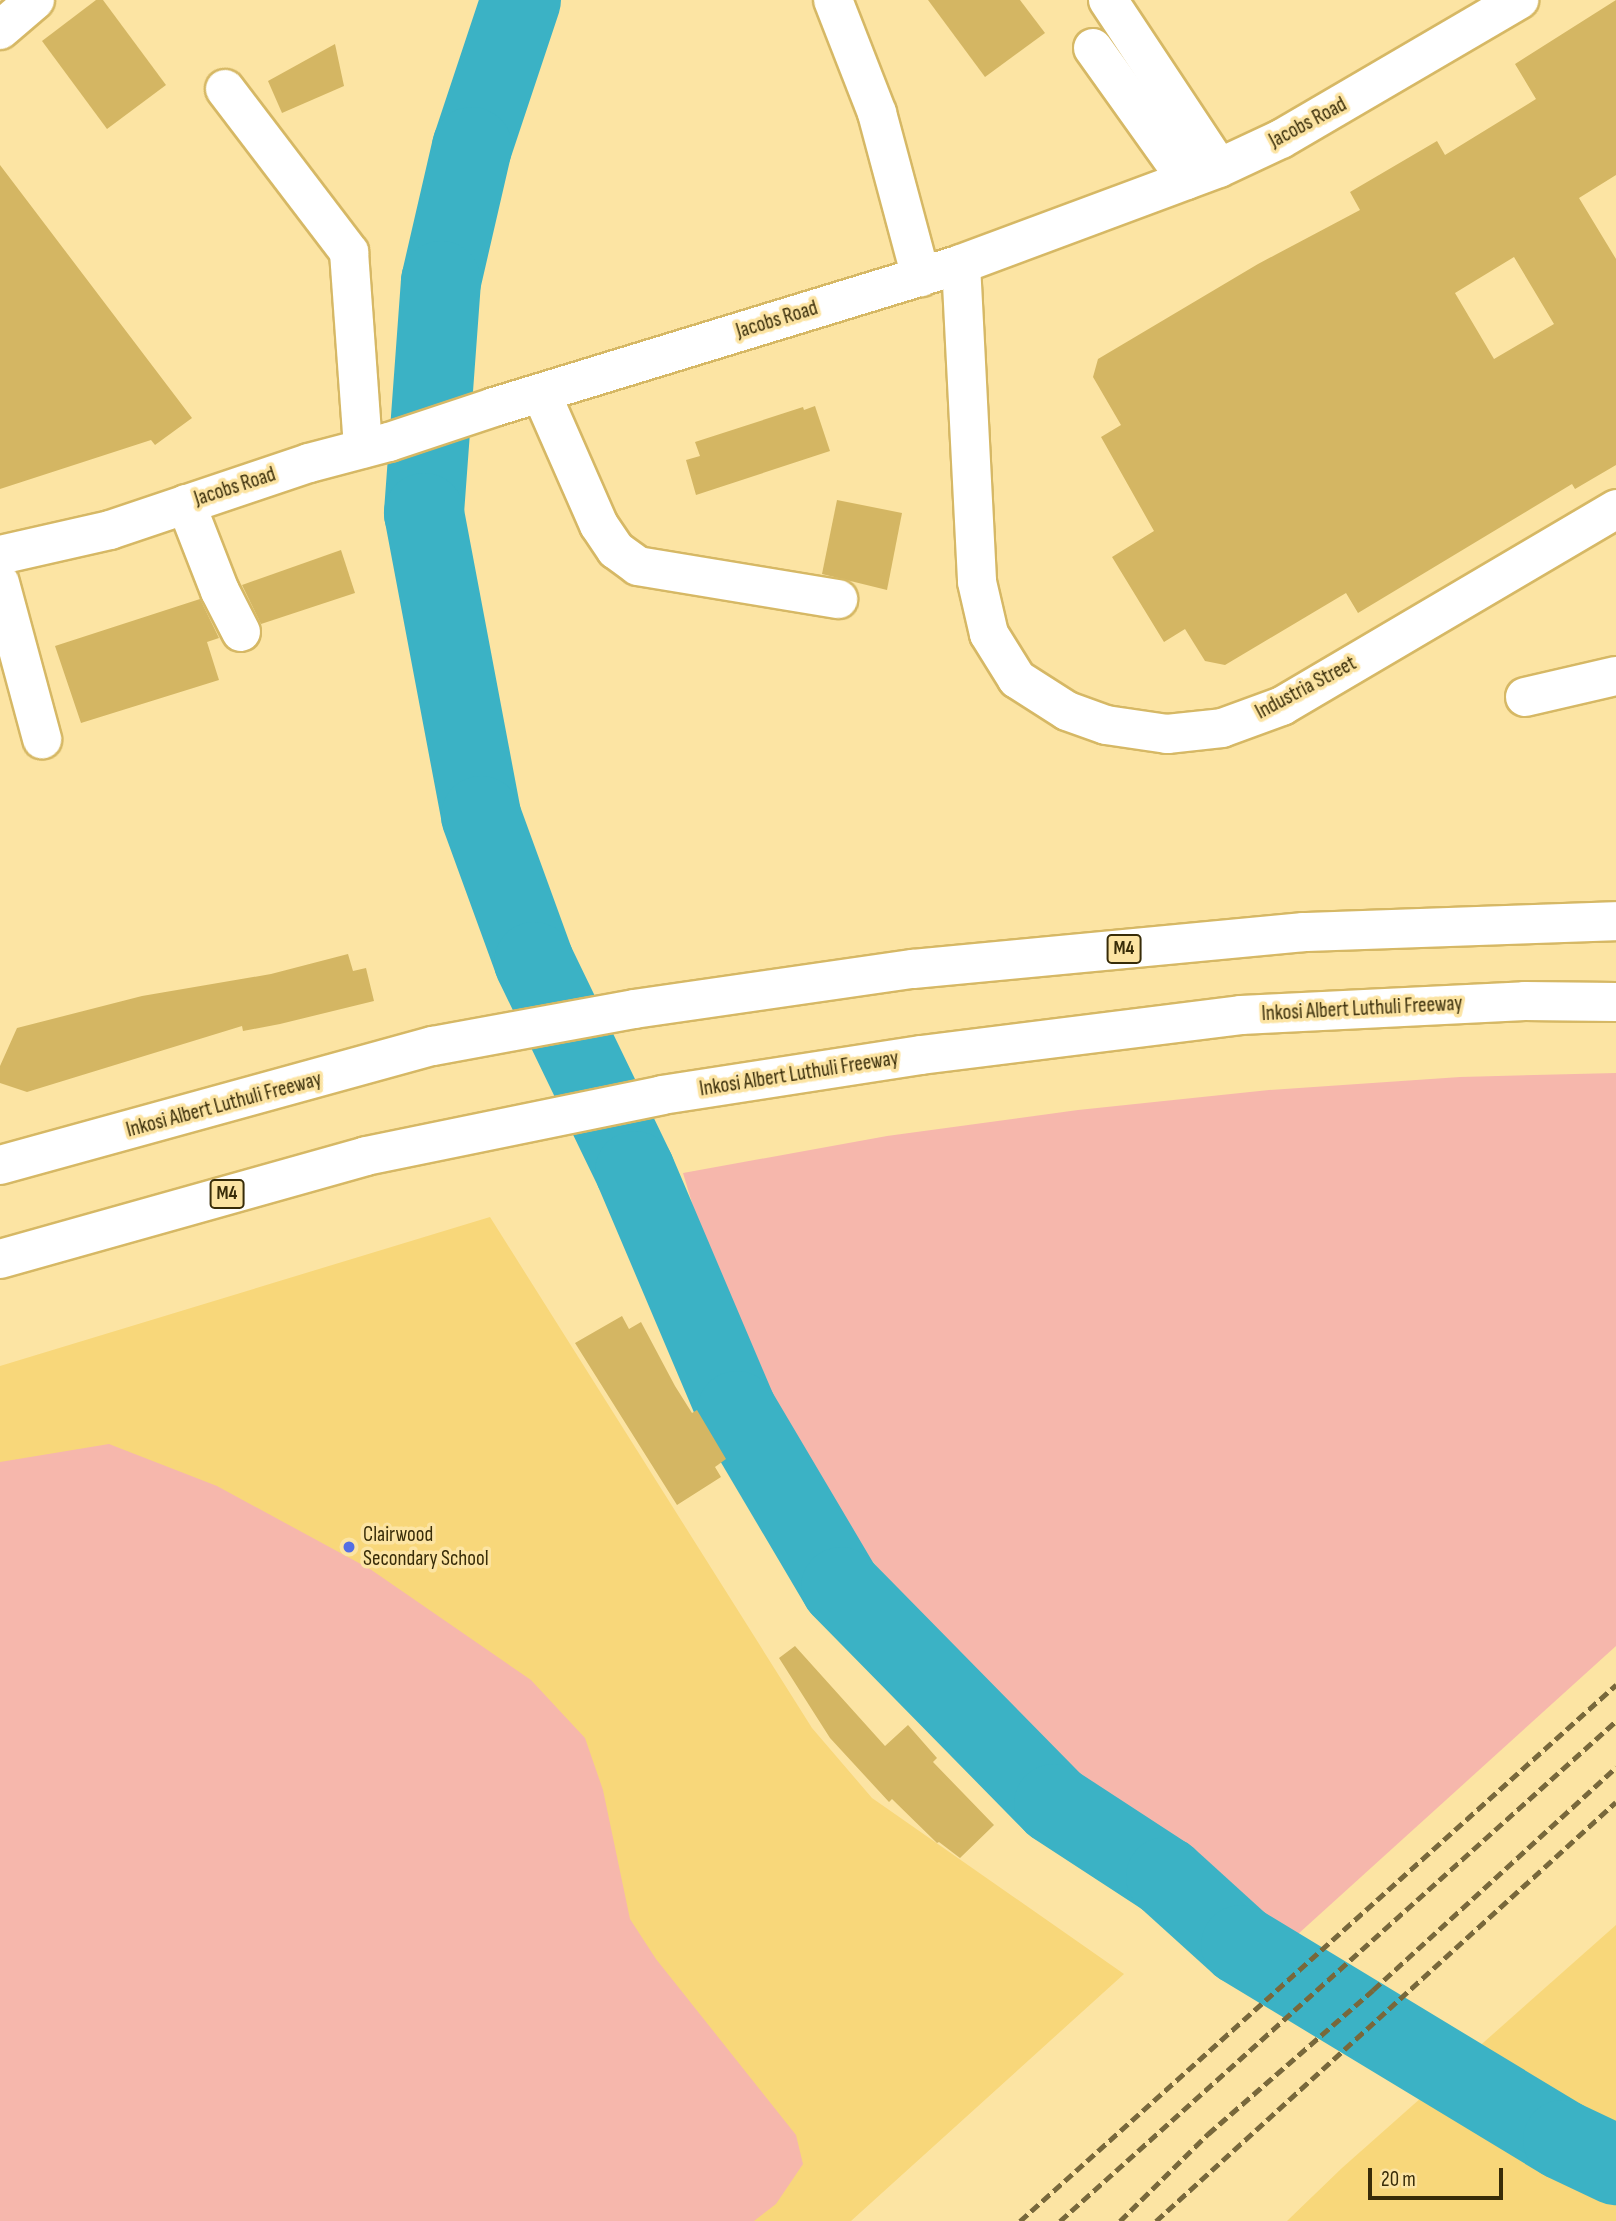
<!DOCTYPE html>
<style>
body{margin:0}
#map{position:relative;width:1616px;height:2221px;overflow:hidden;background:#fce4a3;font-family:"Sofia Sans Condensed",sans-serif}
div>[style]{position:absolute}
[style*='--x']{left:calc(var(--x)*1px);top:calc(var(--y)*1px);width:calc(var(--w)*1px);rotate:calc(var(--a)*1deg)}
.built>*{inset:0;background:#f8d77a}
.green>*{inset:0;background:#f6b7ac}
.river>*{height:80px;margin:-40px;padding:0 40px;transform-origin:40px;border-radius:40px;background:#3bb2c5}
.building>*{inset:0;background:#d4b663}
.roads{filter:drop-shadow(2px 0 #d6b865) drop-shadow(-2px 0 #d6b865) drop-shadow(0 2px #d6b865) drop-shadow(0 -2px #d6b865)}
.minor>*{height:38px;margin:-19px;padding:0 19px;transform-origin:19px;border-radius:19px;background:#fff}
.highway>*{height:38px;margin:-19px;padding:0 19px;transform-origin:19px;border-radius:19px;background:#fff}
.rail>*{height:5px;margin-top:-2.5px;transform-origin:0;background:repeating-linear-gradient(90deg,#78683b 0 10px,transparent 0 15px)}
.dots>*{width:19px;height:19px;translate:-50% -50%;box-sizing:border-box;border:4px solid #fce4a3;border-radius:50%}
span{translate:-50% -50%;white-space:nowrap;text-align:center;line-height:1.15;-webkit-text-stroke:7px #fce4a3;paint-order:stroke}
.shield-label span{padding:2px 5px;background:#fce4a3;border:2px solid;border-radius:5px;-webkit-text-stroke-width:0}
.shield-label{font-size:19px;color:#382c08;font-weight:700}
.street-label{font-size:21px;color:#382c08}
.poi-label{font-size:21px;color:#382c08}
.left{translate:0 -50%;text-align:left}
.scale{position:absolute;left:1368px;top:2168px;width:135px;height:32px;box-sizing:border-box;border:4px solid #382c08;border-top:0;padding-left:9px;font-size:21px;line-height:24px;white-space:nowrap;color:#382c08;-webkit-text-stroke:5px #fce4a3;paint-order:stroke}
</style>
<div id="map">
<div class="built">
<div style="clip-path:polygon(490px 1217px,812px 1728px,872px 1798px,1124px 1974px,851px 2221px,0 2221px,0 1366px)"></div>
<div style="clip-path:polygon(1616px 1925px,1616px 2221px,1287px 2221px,1342px 2168px)"></div>
</div>
<div class="green">
<div style="clip-path:polygon(1616px 1073px,1616px 1646px,1287px 1944px,1140px 1831px,943px 1643px,847px 1532px,770px 1413px,720px 1296px,683px 1173px,887px 1136px,1078px 1110px,1269px 1090px,1460px 1077px)"></div>
<div style="clip-path:polygon(109px 1444px,217px 1486px,370px 1569px,531px 1680px,585px 1738px,603px 1790px,630px 1919px,656px 1959px,796px 2135px,803px 2164px,776px 2204px,754px 2221px,0 2221px,0 1462px)"></div>
</div>
<div class="river">
<div style="--x:521;--y:0;--w:155;--a:108.4"></div>
<div style="--x:472;--y:147;--w:138;--a:103"></div>
<div style="--x:441;--y:281;--w:233;--a:94.2"></div>
<div style="--x:424;--y:513;--w:308;--a:79.3"></div>
<div style="--x:481;--y:816;--w:155;--a:70"></div>
<div style="--x:534;--y:962;--w:232;--a:64.2"></div>
<div style="--x:635;--y:1171;--w:261;--a:67"></div>
<div style="--x:737;--y:1411;--w:204;--a:59.4"></div>
<div style="--x:841;--y:1587;--w:304;--a:45.5"></div>
<div style="--x:1054;--y:1804;--w:134;--a:33.1"></div>
<div style="--x:1166;--y:1877;--w:101;--a:42.2"></div>
<div style="--x:1241;--y:1945;--w:376;--a:31.2"></div>
<div style="--x:1563;--y:2140;--w:59;--a:25.3"></div>
</div>
<div class="building">
<div style="clip-path:polygon(96px 0,103px 0,166px 85px,107px 129px,42px 41px)"></div>
<div style="clip-path:polygon(928px 0,1020px 0,1045px 33px,985px 77px)"></div>
<div style="clip-path:polygon(evenodd,1616px 0,1616px 175px,1579px 198px,1616px 259px,1616px 465px,1575px 489px,1572px 484px,1358px 613px,1346px 593px,1225px 665px,1205px 661px,1185px 629px,1164px 642px,1112px 557px,1154px 531px,1101px 437px,1121px 425px,1093px 377px,1098px 359px,1258px 264px,1360px 210px,1350px 192px,1437px 141px,1445px 155px,1536px 99px,1515px 64px,1616px 0,1514px 257px,1554px 324px,1494px 359px,1455px 293px,1514px 257px)"></div>
<div style="clip-path:polygon(335px 44px,344px 86px,282px 113px,268px 81px)"></div>
<div style="clip-path:polygon(0 165px,192px 418px,155px 445px,151px 440px,0 489px)"></div>
<div style="clip-path:polygon(815px 406px,830px 451px,696px 495px,686px 460px,700px 456px,695px 442px,803px 407px,804px 410px)"></div>
<div style="clip-path:polygon(837px 500px,902px 513px,887px 590px,822px 574px)"></div>
<div style="clip-path:polygon(341px 550px,355px 593px,261px 624px,242px 585px)"></div>
<div style="clip-path:polygon(200px 599px,219px 638px,207px 642px,219px 680px,81px 723px,55px 646px)"></div>
<div style="clip-path:polygon(348px 954px,353px 971px,366px 968px,374px 1001px,280px 1024px,243px 1031px,242px 1026px,27px 1092px,0 1083px,0 1066px,17px 1028px,142px 996px,271px 974px)"></div>
<div style="clip-path:polygon(622px 1316px,629px 1329px,641px 1322px,675px 1386px,692px 1413px,697px 1410px,726px 1459px,715px 1467px,721px 1477px,677px 1505px,575px 1343px)"></div>
<div style="clip-path:polygon(795px 1646px,885px 1746px,908px 1725px,937px 1758px,933px 1762px,994px 1825px,960px 1858px,939px 1842px,937px 1843px,892px 1799px,889px 1802px,830px 1738px,779px 1658px)"></div>
</div>
<div class="roads">
<div class="minor">
<div style="--x:833;--y:0;--w:121;--a:68.7"></div>
<div style="--x:877;--y:113;--w:170;--a:75"></div>
<div style="--x:1108;--y:0;--w:201;--a:56.5"></div>
<div style="--x:0;--y:30;--w:46;--a:-40.6"></div>
<div style="--x:1093;--y:48;--w:162;--a:54.5"></div>
<div style="--x:225;--y:89;--w:205;--a:52.7"></div>
<div style="--x:349;--y:252;--w:197;--a:85.9"></div>
<div style="--x:961;--y:264;--w:318;--a:87.1"></div>
<div style="--x:977;--y:582;--w:53;--a:77"></div>
<div style="--x:989;--y:634;--w:53;--a:58.1"></div>
<div style="--x:1017;--y:679;--w:59;--a:32.6"></div>
<div style="--x:1067;--y:711;--w:41;--a:19.7"></div>
<div style="--x:1106;--y:725;--w:62;--a:8.4"></div>
<div style="--x:1167;--y:734;--w:55;--a:-6.2"></div>
<div style="--x:1222;--y:728;--w:64;--a:-20.1"></div>
<div style="--x:1282;--y:706;--w:388;--a:-30.5"></div>
<div style="--x:541;--y:393;--w:144;--a:66.3"></div>
<div style="--x:599;--y:525;--w:30;--a:56"></div>
<div style="--x:616;--y:550;--w:27;--a:36"></div>
<div style="--x:638;--y:566;--w:203;--a:9.4"></div>
<div style="--x:186;--y:504;--w:93;--a:68.7"></div>
<div style="--x:220;--y:591;--w:46;--a:62.9"></div>
<div style="--x:0;--y:555;--w:113;--a:-12.8"></div>
<div style="--x:110;--y:530;--w:210;--a:-18.6"></div>
<div style="--x:309;--y:463;--w:83;--a:-14.7"></div>
<div style="--x:389;--y:442;--w:111;--a:-18.4"></div>
<div style="--x:494;--y:407;--w:488;--a:-17"></div>
<div style="--x:961;--y:264;--w:275;--a:-20.4"></div>
<div style="--x:1219;--y:168;--w:68;--a:-25.1"></div>
<div style="--x:1281;--y:139;--w:276;--a:-30.3"></div>
<div style="--x:0;--y:583;--w:162;--a:74.9"></div>
<div style="--x:1525;--y:697;--w:93;--a:-13"></div>
</div>
<div class="highway">
<div style="--x:0;--y:1165;--w:449;--a:-15.4"></div>
<div style="--x:433;--y:1046;--w:204;--a:-10.4"></div>
<div style="--x:634;--y:1009;--w:282;--a:-8.2"></div>
<div style="--x:913;--y:969;--w:393;--a:-5.4"></div>
<div style="--x:1304;--y:932;--w:312;--a:-2"></div>
<div style="--x:0;--y:1259;--w:380;--a:-15.7"></div>
<div style="--x:366;--y:1156;--w:302;--a:-11.6"></div>
<div style="--x:662;--y:1095;--w:262;--a:-8.8"></div>
<div style="--x:921;--y:1055;--w:322;--a:-7.1"></div>
<div style="--x:1241;--y:1015;--w:284;--a:-2.8"></div>
<div style="--x:1525;--y:1001;--w:91;--a:0.6"></div>
</div>
</div>
<div class="rail">
<div style="--x:1020;--y:2221;--w:802;--a:-41.97"></div>
<div style="--x:1060;--y:2221;--w:748;--a:-41.96"></div>
<div style="--x:1120;--y:2221;--w:124;--a:-44.7"></div>
<div style="--x:1208;--y:2134;--w:219;--a:-41.1"></div>
<div style="--x:1373;--y:1990;--w:330;--a:-42.5"></div>
<div style="--x:1156;--y:2221;--w:622;--a:-42.33"></div>
</div>
<div class="dots">
<div style="left:349px;top:1547px;background:#546fe4"></div>
</div>
<div class="shield-label">
<span style="left:1124px;top:949px">M4</span>
<span style="left:227px;top:1194px">M4</span>
</div>
<div class="street-label">
<span style="left:1308px;top:123px;rotate:-28deg">Jacobs Road</span>
<span style="left:777px;top:320px;rotate:-17deg">Jacobs Road</span>
<span style="left:235px;top:487px;rotate:-18deg">Jacobs Road</span>
<span style="left:1306px;top:688px;rotate:-28deg">Industria Street</span>
<span style="left:1362px;top:1009px;rotate:-3deg">Inkosi Albert Luthuli Freeway</span>
<span style="left:799px;top:1074px;rotate:-9deg">Inkosi Albert Luthuli Freeway</span>
<span style="left:224px;top:1105px;rotate:-15deg">Inkosi Albert Luthuli Freeway</span>
</div>
<div class="poi-label">
<span class="left" style="left:363px;top:1547px">Clairwood<br>Secondary School</span>
</div>
<div class="scale">20 m</div>
</div>
